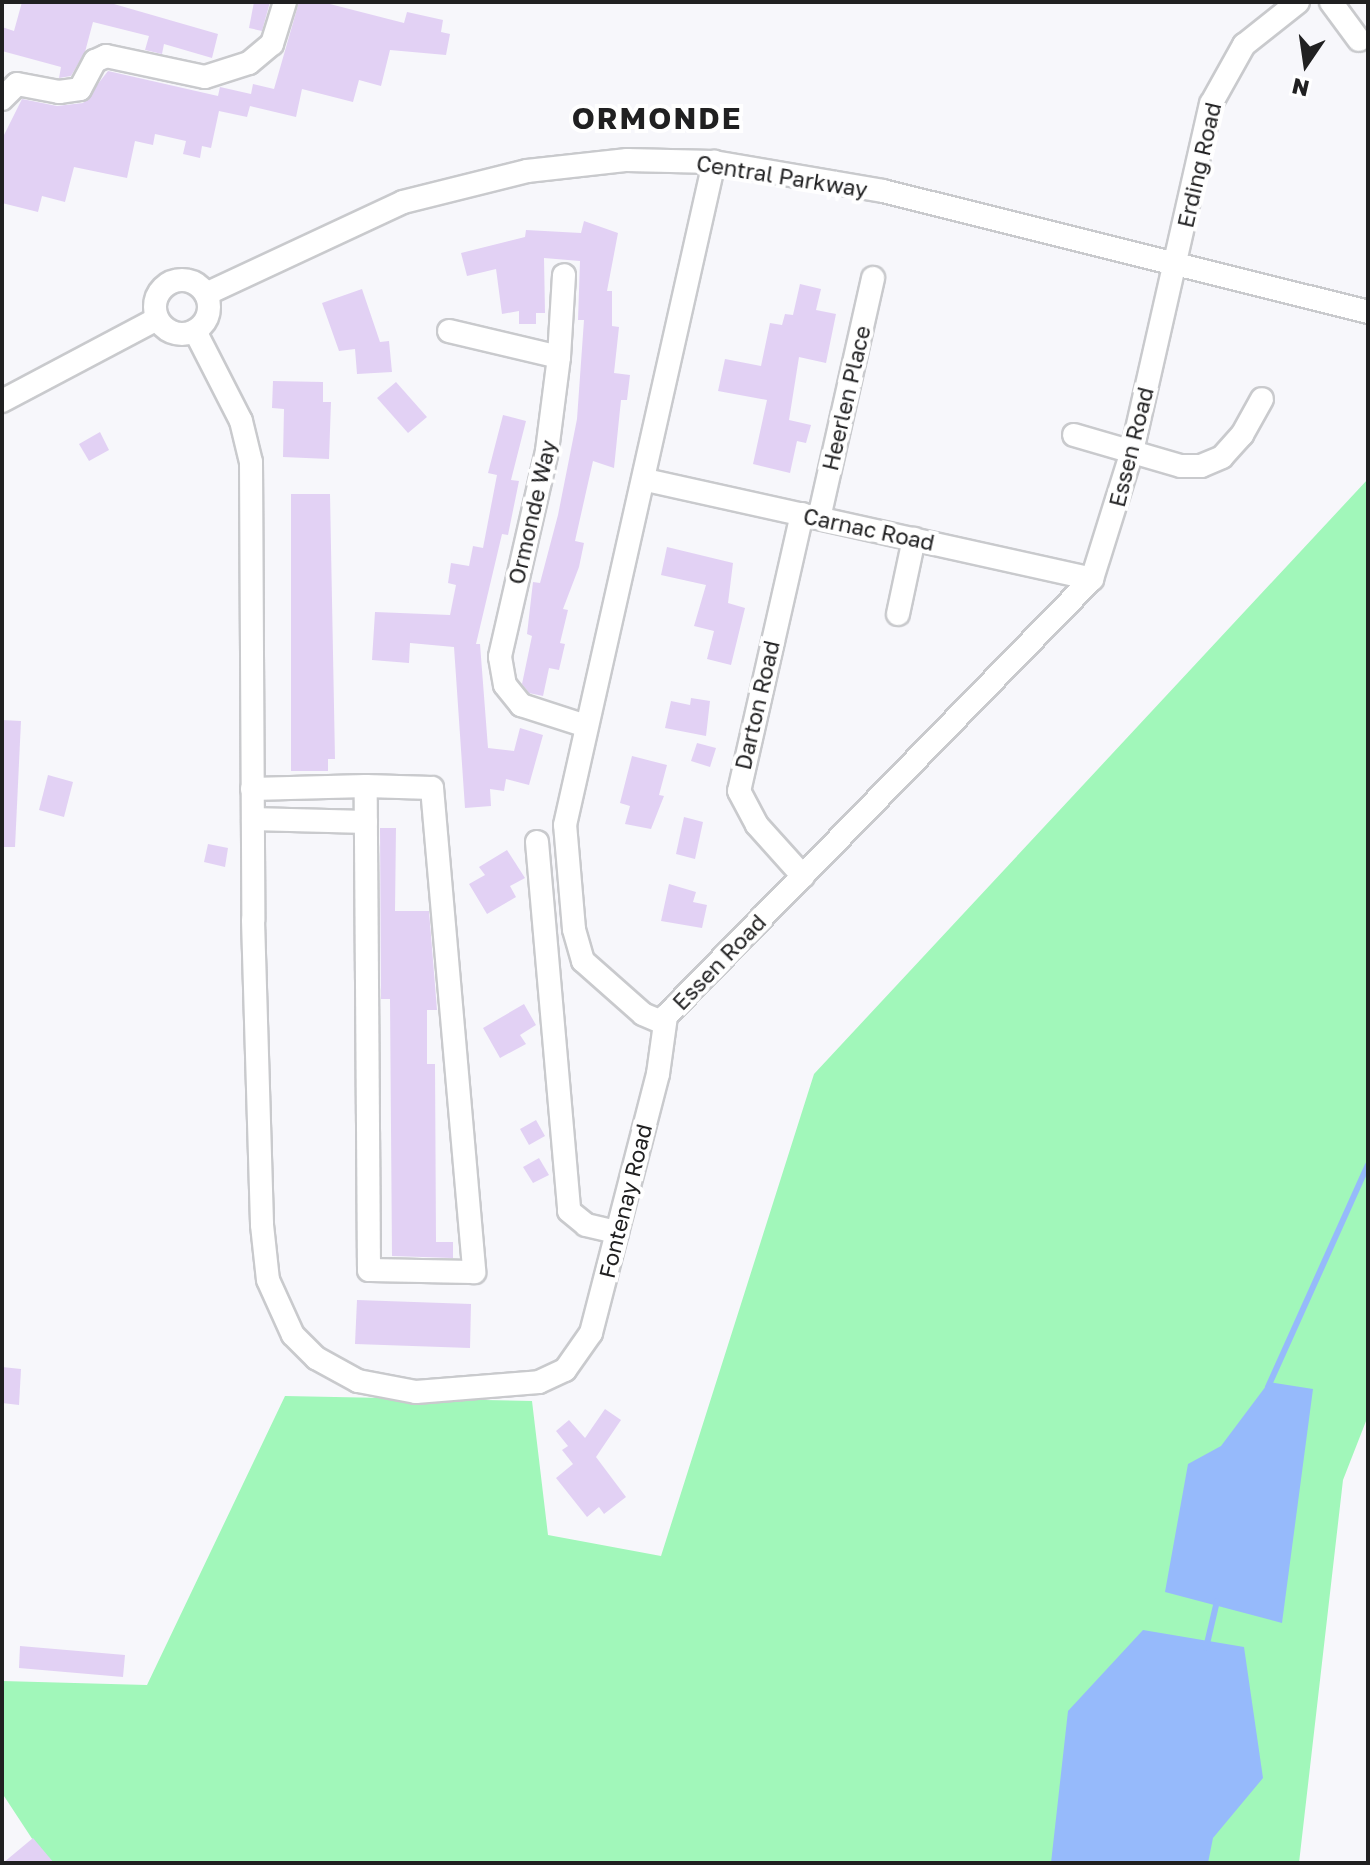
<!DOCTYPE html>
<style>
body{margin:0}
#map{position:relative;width:1370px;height:1865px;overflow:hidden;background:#f7f7fb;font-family:"Golos Text",sans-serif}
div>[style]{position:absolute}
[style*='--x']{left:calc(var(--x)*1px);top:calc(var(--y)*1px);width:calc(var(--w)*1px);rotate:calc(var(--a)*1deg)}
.green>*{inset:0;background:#a1f7ba}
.water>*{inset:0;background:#96bafb}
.stream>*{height:6px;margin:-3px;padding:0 3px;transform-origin:3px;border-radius:3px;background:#96bafb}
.building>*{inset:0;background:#e2d1f4}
.roads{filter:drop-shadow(2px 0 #c9cacd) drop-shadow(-2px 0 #c9cacd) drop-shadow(0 2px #c9cacd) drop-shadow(0 -2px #c9cacd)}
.street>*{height:22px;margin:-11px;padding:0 11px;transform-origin:11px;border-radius:11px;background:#fff}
.street>.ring{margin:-11px;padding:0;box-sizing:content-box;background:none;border:22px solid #fff;border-radius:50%}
span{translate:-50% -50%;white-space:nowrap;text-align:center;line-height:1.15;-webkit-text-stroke:8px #fff;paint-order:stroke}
.street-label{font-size:22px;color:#202021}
.district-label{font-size:30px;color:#202021;font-weight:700;letter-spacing:2px}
.frame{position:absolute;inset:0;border:4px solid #202021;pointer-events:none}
.north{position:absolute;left:1266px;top:24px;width:80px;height:80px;-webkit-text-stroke:6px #fff;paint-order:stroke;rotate:193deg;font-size:22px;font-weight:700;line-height:32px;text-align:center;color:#202021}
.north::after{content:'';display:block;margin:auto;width:28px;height:36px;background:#202021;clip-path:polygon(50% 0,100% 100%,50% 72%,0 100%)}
</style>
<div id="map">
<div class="green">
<div style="clip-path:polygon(1368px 479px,1368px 1416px,1343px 1480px,1299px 1863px,48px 1863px,2px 1793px,2px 1681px,147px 1685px,285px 1396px,532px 1401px,548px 1535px,661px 1556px,814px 1074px)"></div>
</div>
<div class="water">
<div style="clip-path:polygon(1269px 1382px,1313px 1389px,1282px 1623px,1165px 1592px,1188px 1464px,1221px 1446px)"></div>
<div style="clip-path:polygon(1143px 1630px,1244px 1647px,1263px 1778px,1213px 1838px,1208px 1863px,1051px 1863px,1068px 1711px)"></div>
</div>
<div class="stream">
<div style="--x:1268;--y:1387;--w:243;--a:-65.8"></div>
<div style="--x:1206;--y:1648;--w:48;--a:-76.8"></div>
</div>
<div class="building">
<div style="clip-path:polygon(22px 2px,107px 2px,218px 34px,212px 58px,164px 44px,162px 54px,145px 50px,149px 36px,93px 22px,85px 52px,71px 76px,59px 78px,61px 67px,2px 51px,2px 27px,14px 31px)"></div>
<div style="clip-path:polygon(254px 2px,270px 2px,262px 31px,249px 28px)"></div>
<div style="clip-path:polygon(299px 2px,322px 2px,404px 23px,407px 12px,443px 20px,441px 32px,450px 34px,446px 55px,390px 50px,381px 86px,359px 80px,353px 102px,302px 89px,296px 117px,250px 106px,247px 117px,219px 111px,211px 148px,202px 146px,200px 158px,183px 154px,186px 141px,155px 134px,153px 145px,135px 141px,127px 178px,74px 167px,65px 202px,42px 196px,38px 212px,2px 203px,2px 139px,22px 99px,57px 106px,83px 103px,108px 71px,218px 96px,220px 87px,251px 94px,253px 84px,274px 89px)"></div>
<div style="clip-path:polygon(584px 221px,618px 233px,607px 291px,612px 291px,612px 326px,619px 327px,614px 373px,630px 375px,627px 400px,621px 400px,614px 468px,593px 461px,575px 541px,584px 543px,579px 567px,563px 609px,568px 610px,560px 643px,565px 644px,559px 670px,549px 668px,543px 696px,529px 693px,522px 684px,532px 636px,527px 634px,533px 582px,540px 583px,558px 515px,577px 419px,584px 320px,578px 320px,580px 261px,544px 258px,545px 313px,536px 313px,536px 324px,519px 324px,519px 311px,502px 314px,496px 269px,467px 276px,461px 253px,525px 237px,526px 230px,581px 233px)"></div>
<div style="clip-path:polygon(800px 284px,821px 289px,816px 310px,836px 314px,826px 363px,799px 357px,789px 420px,811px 425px,806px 443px,797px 441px,790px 473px,753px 464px,767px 400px,718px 391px,725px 359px,761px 366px,770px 323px,782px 325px,785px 314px,793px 315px)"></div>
<div style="clip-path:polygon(362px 289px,380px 342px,389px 341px,392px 372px,357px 374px,355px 349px,339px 351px,322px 303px)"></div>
<div style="clip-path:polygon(273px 381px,323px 382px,323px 402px,331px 402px,329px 459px,283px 457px,284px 409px,272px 408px)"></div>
<div style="clip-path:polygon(396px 382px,427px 417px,408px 433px,377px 398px)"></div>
<div style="clip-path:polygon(503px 415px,526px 421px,511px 480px,519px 481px,508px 535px,502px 534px,476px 644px,480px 644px,488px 748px,514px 751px,520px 728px,543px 735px,529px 785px,506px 779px,504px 791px,490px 789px,491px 806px,465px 808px,454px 647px,410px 643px,409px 663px,372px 660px,375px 612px,450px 615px,456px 585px,448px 583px,451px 563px,469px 566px,473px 546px,483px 548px,497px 475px,488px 473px)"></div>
<div style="clip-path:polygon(100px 432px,109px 450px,89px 461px,79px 444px)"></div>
<div style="clip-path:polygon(291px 494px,330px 494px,335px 759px,328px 759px,328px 771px,291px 771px)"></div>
<div style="clip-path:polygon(667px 547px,733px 563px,728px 603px,745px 608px,731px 665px,707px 659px,714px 631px,694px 626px,706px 585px,661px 575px)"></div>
<div style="clip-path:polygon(691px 698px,710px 701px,706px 736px,665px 728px,671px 701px,690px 705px)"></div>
<div style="clip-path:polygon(2px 720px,21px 721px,15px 847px,2px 847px)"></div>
<div style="clip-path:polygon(697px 743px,716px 748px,710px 767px,691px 761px)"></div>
<div style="clip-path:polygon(632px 756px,667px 765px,659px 795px,664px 796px,651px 829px,625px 824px,630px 806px,620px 803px)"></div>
<div style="clip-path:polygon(48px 775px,73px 782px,64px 817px,39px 810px)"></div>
<div style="clip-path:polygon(684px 817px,703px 822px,695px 859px,676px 854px)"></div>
<div style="clip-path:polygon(380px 828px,396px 828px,395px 911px,429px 911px,437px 1010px,427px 1010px,427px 1064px,435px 1064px,436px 1242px,453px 1242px,453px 1258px,392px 1256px,390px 999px,381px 999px)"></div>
<div style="clip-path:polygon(208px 844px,228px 848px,225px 867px,204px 862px)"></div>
<div style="clip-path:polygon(507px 850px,525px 878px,510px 886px,516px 897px,487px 914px,469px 884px,485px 875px,479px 867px)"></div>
<div style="clip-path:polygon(669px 884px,696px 892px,693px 902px,707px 905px,702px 928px,661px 921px)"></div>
<div style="clip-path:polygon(524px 1004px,536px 1025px,520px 1035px,526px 1044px,500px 1058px,483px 1028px)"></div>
<div style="clip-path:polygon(536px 1120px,545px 1136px,529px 1145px,520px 1129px)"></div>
<div style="clip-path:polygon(539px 1158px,549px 1175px,533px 1183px,523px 1167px)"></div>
<div style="clip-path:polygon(357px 1300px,471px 1304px,470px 1348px,355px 1344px)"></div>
<div style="clip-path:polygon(2px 1367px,21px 1369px,19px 1405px,2px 1403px)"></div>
<div style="clip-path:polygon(605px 1409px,621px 1420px,596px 1457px,626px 1497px,604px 1514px,599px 1507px,587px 1517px,556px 1478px,573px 1464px,562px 1450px,568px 1446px,556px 1431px,569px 1420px,585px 1438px)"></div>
<div style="clip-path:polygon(20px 1646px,125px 1655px,123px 1677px,19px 1668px)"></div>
<div style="clip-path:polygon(33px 1838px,54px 1863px,3px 1863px)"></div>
</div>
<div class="roads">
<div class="street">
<div style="--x:1331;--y:2;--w:47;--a:53.6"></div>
<div style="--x:2;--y:99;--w:21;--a:-45"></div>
<div style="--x:17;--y:84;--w:43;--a:10.8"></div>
<div style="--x:59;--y:92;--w:21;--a:-8"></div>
<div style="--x:80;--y:89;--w:32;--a:-62"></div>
<div style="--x:95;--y:61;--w:12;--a:-24"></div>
<div style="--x:106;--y:56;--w:101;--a:12"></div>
<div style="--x:205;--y:77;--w:46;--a:-17.7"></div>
<div style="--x:249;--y:63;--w:30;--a:-40"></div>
<div style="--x:272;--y:44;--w:44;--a:-72.8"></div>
<div class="ring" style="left:155px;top:280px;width:32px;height:32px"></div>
<div style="--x:206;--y:294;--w:217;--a:-25"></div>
<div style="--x:403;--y:202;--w:128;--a:-14"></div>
<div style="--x:527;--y:171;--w:101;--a:-6.3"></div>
<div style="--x:627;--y:160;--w:87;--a:1.3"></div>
<div style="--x:714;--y:162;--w:171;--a:9.7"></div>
<div style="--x:883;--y:191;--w:500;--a:14"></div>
<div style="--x:195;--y:331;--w:101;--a:62.9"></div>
<div style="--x:241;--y:421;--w:42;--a:76.3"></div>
<div style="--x:251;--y:462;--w:458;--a:89.7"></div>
<div style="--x:253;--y:920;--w:305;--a:88.3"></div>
<div style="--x:262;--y:1225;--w:55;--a:83.8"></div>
<div style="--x:268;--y:1280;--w:60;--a:65.6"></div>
<div style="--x:293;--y:1335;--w:33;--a:45"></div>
<div style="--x:316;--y:1358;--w:48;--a:28.7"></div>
<div style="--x:358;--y:1381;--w:59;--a:10.7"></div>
<div style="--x:416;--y:1392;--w:123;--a:-4.6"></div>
<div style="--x:539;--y:1382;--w:29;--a:-25"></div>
<div style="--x:565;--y:1370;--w:45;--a:-54.9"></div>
<div style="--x:591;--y:1333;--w:268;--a:-75.5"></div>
<div style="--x:658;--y:1074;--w:59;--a:-82.1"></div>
<div style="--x:666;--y:1016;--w:610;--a:-45.73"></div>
<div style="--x:1092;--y:579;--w:134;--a:-72.6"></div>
<div style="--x:1132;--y:451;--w:356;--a:-77.2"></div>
<div style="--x:1211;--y:104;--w:68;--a:-60.8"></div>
<div style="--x:1244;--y:45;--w:69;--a:-38.5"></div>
<div style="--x:449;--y:331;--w:113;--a:13.3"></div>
<div style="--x:559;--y:357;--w:95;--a:97.3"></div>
<div style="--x:547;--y:451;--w:211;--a:102.9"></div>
<div style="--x:500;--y:657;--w:28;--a:80"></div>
<div style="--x:505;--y:685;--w:26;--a:51"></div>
<div style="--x:521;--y:705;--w:68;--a:17.9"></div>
<div style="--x:559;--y:357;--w:82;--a:-86.5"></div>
<div style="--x:2;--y:401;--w:175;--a:-27.9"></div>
<div style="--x:1074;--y:435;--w:111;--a:16.2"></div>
<div style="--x:1181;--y:466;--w:20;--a:0"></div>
<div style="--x:1201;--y:466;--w:23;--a:-23"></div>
<div style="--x:1222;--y:457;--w:30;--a:-48"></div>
<div style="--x:1242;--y:435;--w:41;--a:-60.9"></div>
<div style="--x:646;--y:480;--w:457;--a:12.5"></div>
<div style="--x:802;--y:514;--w:284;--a:102.8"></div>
<div style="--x:739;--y:791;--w:38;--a:62"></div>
<div style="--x:757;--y:825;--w:69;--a:48"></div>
<div style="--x:819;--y:518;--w:246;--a:-77.3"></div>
<div style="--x:898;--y:614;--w:77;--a:-78"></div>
<div style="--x:252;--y:789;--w:114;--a:-1.5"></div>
<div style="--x:366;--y:786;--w:66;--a:1.7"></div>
<div style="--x:432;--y:788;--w:486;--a:85"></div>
<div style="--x:474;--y:1272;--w:105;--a:-178.9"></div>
<div style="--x:369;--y:1270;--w:484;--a:-90.4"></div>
<div style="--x:253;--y:819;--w:113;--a:1.5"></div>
<div style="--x:537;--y:842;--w:370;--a:85"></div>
<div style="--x:569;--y:1211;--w:22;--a:39"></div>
<div style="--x:586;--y:1225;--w:32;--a:13"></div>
<div style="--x:664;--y:1023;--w:23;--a:-157"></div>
<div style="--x:643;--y:1014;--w:80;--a:-138.5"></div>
<div style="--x:583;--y:961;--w:33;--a:-106"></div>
<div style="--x:574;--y:929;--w:104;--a:-94.9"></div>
<div style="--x:565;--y:825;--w:680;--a:-77.33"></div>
</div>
</div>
<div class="street-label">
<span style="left:1199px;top:165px;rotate:-77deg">Erding Road</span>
<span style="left:782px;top:176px;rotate:9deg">Central Parkway</span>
<span style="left:846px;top:398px;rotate:-77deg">Heerlen Place</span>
<span style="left:1131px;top:447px;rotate:-76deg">Essen Road</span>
<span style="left:532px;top:512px;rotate:-77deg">Ormonde Way</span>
<span style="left:869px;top:529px;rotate:12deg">Carnac Road</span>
<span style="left:757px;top:705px;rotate:-77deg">Darton Road</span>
<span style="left:719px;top:962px;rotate:-46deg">Essen Road</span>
<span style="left:625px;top:1201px;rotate:-76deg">Fontenay Road</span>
</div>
<div class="district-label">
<span style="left:657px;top:118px">ORMONDE</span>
</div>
<div class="frame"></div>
<div class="north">N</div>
</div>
